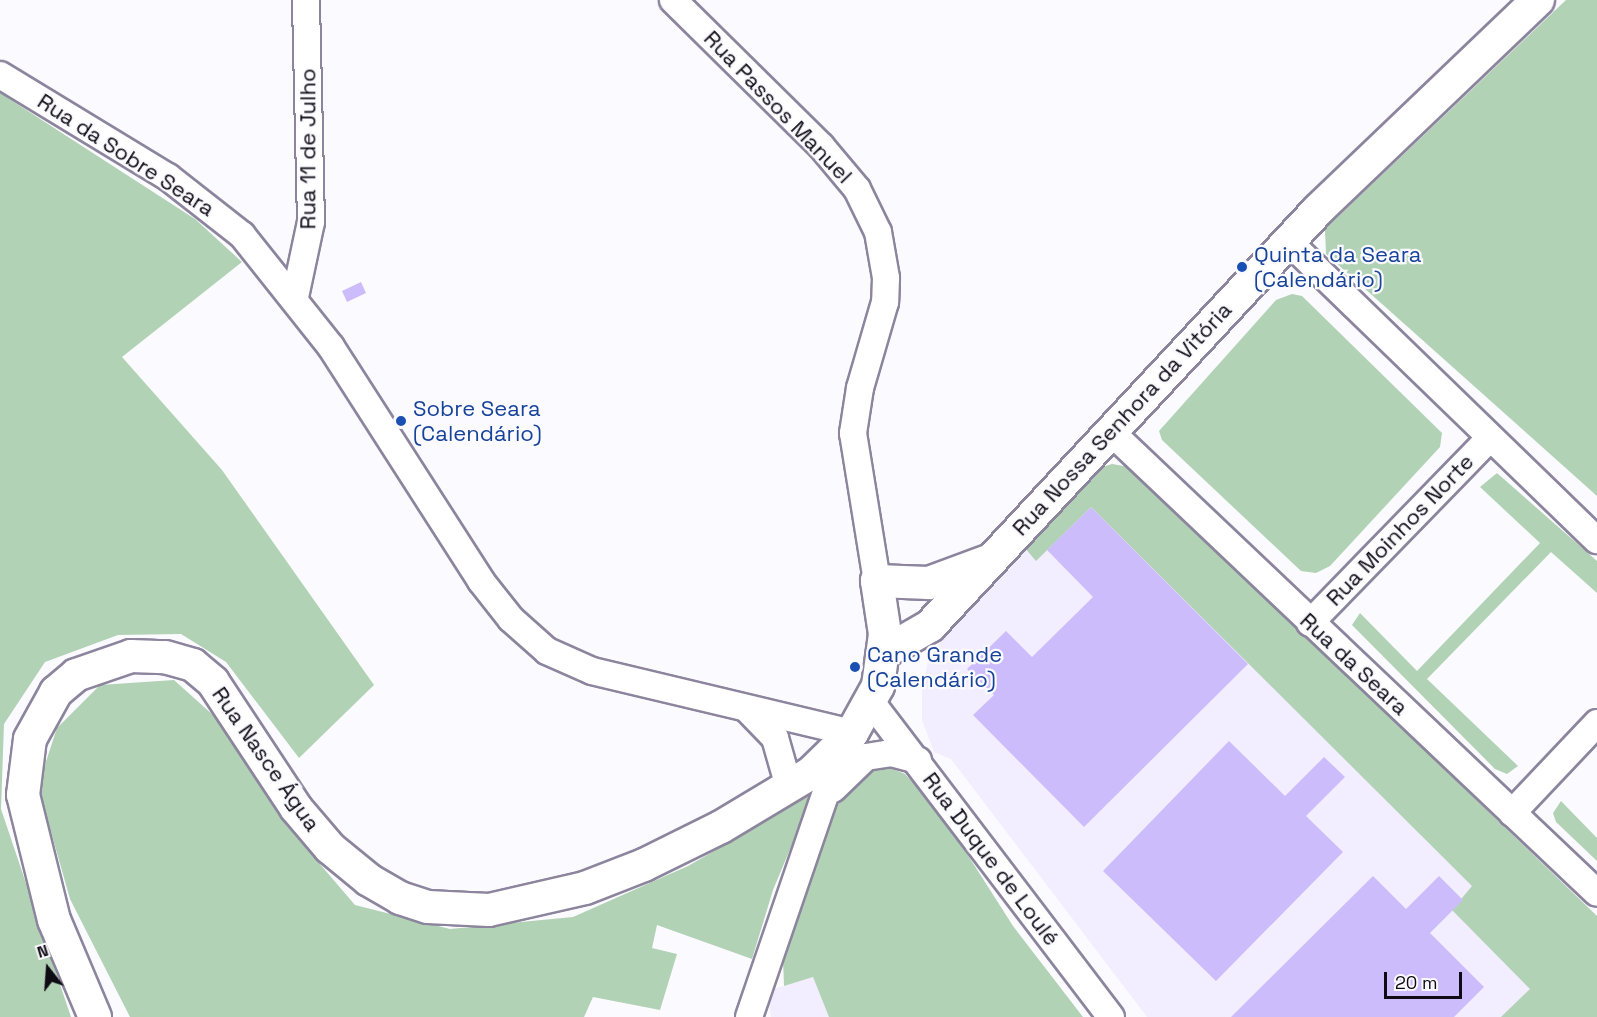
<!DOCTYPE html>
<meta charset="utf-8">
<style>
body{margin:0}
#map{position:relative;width:1597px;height:1017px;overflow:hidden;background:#fbfaff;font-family:"Space Grotesk",sans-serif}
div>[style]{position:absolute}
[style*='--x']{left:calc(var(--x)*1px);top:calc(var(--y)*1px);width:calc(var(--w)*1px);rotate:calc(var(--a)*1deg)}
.industrial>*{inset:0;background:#f2edff}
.green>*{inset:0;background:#b1d2b5}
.building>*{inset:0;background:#cdbcfb}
.roads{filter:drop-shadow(2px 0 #8c859d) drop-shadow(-2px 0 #8c859d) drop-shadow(0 2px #8c859d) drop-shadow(0 -2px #8c859d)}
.minor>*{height:26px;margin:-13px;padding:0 13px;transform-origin:13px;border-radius:13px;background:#fff}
.major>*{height:32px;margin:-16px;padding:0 16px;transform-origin:16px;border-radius:16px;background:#fff}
.dots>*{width:16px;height:16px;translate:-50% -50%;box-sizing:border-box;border:3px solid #fbfaff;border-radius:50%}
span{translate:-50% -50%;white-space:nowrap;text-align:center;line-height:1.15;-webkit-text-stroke:4.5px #fbfaff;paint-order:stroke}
.street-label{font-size:22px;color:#0e0b14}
.transit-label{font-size:22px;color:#164399}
.left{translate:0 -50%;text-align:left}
.north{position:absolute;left:18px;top:939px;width:60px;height:60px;-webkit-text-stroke:4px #fbfaff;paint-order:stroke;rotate:343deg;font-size:16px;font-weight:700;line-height:24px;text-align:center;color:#0e0b14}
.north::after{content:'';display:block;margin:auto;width:21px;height:27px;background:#0e0b14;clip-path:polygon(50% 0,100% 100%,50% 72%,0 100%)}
.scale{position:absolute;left:1384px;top:972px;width:78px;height:27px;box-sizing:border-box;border:3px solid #0e0b14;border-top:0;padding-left:8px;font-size:18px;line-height:21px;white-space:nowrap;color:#0e0b14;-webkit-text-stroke:4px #fbfaff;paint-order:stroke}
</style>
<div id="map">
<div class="industrial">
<div style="clip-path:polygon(1112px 464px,1129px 467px,1146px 482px,1597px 916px,1597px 1017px,1147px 1017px,951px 759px,934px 752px,922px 720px,922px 689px,928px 662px,944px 636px,1077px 486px)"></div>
<div style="clip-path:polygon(813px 977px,829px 1017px,771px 1017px,767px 991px)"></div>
</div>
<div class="green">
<div style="clip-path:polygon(1566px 0,1597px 0,1597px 496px,1326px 254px,1325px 229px)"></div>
<div style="clip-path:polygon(0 93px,195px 219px,242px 262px,122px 357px,222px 470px,374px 685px,299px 758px,226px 662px,181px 634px,118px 635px,45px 662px,4px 724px,1px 809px,71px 1017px,0 1017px)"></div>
<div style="clip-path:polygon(1292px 294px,1302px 296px,1442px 433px,1440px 447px,1330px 566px,1316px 573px,1301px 571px,1162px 440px,1159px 431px,1276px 300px)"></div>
<div style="clip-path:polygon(1112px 464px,1129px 467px,1146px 482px,1597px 916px,1597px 1017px,1501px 1017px,1530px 989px,1452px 910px,1472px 886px,1091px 507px,1036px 561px,1024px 547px,1093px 470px)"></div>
<div style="clip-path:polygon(1497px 473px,1597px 561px,1597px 593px,1551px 552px,1427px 679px,1518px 766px,1507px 774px,1495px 769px,1352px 625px,1360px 613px,1417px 671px,1540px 543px,1480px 487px)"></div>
<div style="clip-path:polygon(174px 680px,213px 715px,283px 821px,355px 905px,450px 929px,573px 917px,688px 866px,780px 813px,807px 789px,814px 792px,773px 890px,752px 959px,657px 925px,652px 948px,677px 954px,660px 1010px,593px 997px,584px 1017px,130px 1017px,70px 899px,38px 786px,57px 728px,100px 685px)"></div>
<div style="clip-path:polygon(881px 764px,905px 774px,941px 813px,1013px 926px,1083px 1017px,829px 1017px,813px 977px,784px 986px,783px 960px,797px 901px,838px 804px,859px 774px)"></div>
<div style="clip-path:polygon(1561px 801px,1597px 838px,1597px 861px,1556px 822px,1553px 813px)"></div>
</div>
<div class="building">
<div style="clip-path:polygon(361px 282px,366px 293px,347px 302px,342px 291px)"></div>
<div style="clip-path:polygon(1091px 507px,1248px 664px,1084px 827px,973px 715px,994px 695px,967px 669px,1006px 631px,1032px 657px,1093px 597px,1047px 550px)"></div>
<div style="clip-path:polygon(1229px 741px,1285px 796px,1324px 757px,1345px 777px,1306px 816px,1343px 852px,1216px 981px,1103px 871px)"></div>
<div style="clip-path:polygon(1373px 876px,1406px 909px,1439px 876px,1463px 900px,1430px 933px,1484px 987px,1454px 1017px,1231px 1017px)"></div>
</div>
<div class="roads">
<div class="minor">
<div style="--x:673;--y:0;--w:208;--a:44.6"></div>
<div style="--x:821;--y:146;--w:56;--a:50.1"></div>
<div style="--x:857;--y:189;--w:48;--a:64"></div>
<div style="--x:878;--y:232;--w:47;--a:80.1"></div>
<div style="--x:886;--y:278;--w:24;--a:92"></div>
<div style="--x:885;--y:302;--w:90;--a:106.2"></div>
<div style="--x:860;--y:388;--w:46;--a:98.8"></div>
<div style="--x:853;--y:433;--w:150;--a:80.8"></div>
<div style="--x:0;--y:75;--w:197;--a:31.3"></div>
<div style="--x:168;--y:177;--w:94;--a:38.1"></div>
<div style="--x:242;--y:235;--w:143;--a:51.5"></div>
<div style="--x:331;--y:347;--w:278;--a:57.3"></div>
<div style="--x:481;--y:581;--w:48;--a:51.7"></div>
<div style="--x:511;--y:619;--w:48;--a:41.6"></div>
<div style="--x:547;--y:651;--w:49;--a:24"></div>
<div style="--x:592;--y:671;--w:267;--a:13.4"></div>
<div style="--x:1288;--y:241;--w:430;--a:44.1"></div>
<div style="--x:295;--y:297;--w:77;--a:-78"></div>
<div style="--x:311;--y:222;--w:222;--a:-91.3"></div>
<div style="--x:1112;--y:433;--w:668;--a:43.48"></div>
<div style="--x:1310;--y:623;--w:258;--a:-45.8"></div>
<div style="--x:871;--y:702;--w:396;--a:52.7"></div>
<div style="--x:748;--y:710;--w:39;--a:46"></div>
<div style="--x:775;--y:738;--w:51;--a:74.1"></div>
<div style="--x:833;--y:789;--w:46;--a:-44.1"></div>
<div style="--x:866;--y:757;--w:25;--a:-9"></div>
<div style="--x:891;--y:753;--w:28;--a:15"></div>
<div style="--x:1512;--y:813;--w:124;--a:-46.6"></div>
<div style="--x:749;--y:1017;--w:284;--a:-71.1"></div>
</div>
<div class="major">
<div style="--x:885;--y:652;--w:52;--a:-30"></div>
<div style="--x:930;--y:626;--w:570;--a:-46.99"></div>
<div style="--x:1319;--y:209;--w:303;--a:-43.7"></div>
<div style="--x:95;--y:1017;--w:105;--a:-112.9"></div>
<div style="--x:54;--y:920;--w:129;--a:-103.9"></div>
<div style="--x:23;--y:795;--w:56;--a:-82.9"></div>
<div style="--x:30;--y:739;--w:54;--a:-61"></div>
<div style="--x:56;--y:692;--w:26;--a:-40"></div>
<div style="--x:76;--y:675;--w:58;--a:-19.1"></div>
<div style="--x:131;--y:656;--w:34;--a:2"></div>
<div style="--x:165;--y:657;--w:29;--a:16"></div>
<div style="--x:193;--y:665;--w:26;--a:40"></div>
<div style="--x:213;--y:682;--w:151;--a:56.6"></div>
<div style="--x:296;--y:808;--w:52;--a:49.6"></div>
<div style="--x:330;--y:848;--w:50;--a:39.4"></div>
<div style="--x:369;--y:880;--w:36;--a:30"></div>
<div style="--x:400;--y:898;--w:29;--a:18"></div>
<div style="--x:428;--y:907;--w:61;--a:2.8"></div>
<div style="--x:489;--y:910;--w:98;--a:-12.9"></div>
<div style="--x:585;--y:888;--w:63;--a:-21.3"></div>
<div style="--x:644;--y:865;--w:86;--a:-26.3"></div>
<div style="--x:721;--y:827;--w:105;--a:-31"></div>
<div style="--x:811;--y:773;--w:57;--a:-44.3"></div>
<div style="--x:852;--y:733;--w:54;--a:-61"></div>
<div style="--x:878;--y:686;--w:52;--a:-82.3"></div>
<div style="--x:885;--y:634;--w:54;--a:-98.6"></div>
<div style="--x:877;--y:581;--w:52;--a:2.2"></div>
<div style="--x:929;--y:583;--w:63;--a:-20.4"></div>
</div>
</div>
<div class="dots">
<div style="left:1242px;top:267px;background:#1a4fb4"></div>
<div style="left:401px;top:421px;background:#1a4fb4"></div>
<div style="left:855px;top:667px;background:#1a4fb4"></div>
</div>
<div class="street-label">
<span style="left:778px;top:107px;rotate:46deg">Rua Passos Manuel</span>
<span style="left:308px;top:149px;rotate:-90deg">Rua 11 de Julho</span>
<span style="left:126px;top:155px;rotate:33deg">Rua da Sobre Seara</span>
<span style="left:1122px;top:419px;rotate:-47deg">Rua Nossa Senhora da Vitória</span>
<span style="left:1400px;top:530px;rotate:-46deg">Rua Moinhos Norte</span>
<span style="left:1354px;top:664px;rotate:43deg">Rua da Seara</span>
<span style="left:266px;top:759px;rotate:55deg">Rua Nasce Água</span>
<span style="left:991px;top:859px;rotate:53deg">Rua Duque de Loulé</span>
</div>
<div class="transit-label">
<span class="left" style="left:1254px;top:267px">Quinta da Seara<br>(Calendário)</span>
<span class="left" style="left:413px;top:421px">Sobre Seara<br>(Calendário)</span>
<span class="left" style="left:867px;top:667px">Cano Grande<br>(Calendário)</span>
</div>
<div class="north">N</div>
<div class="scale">20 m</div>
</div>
